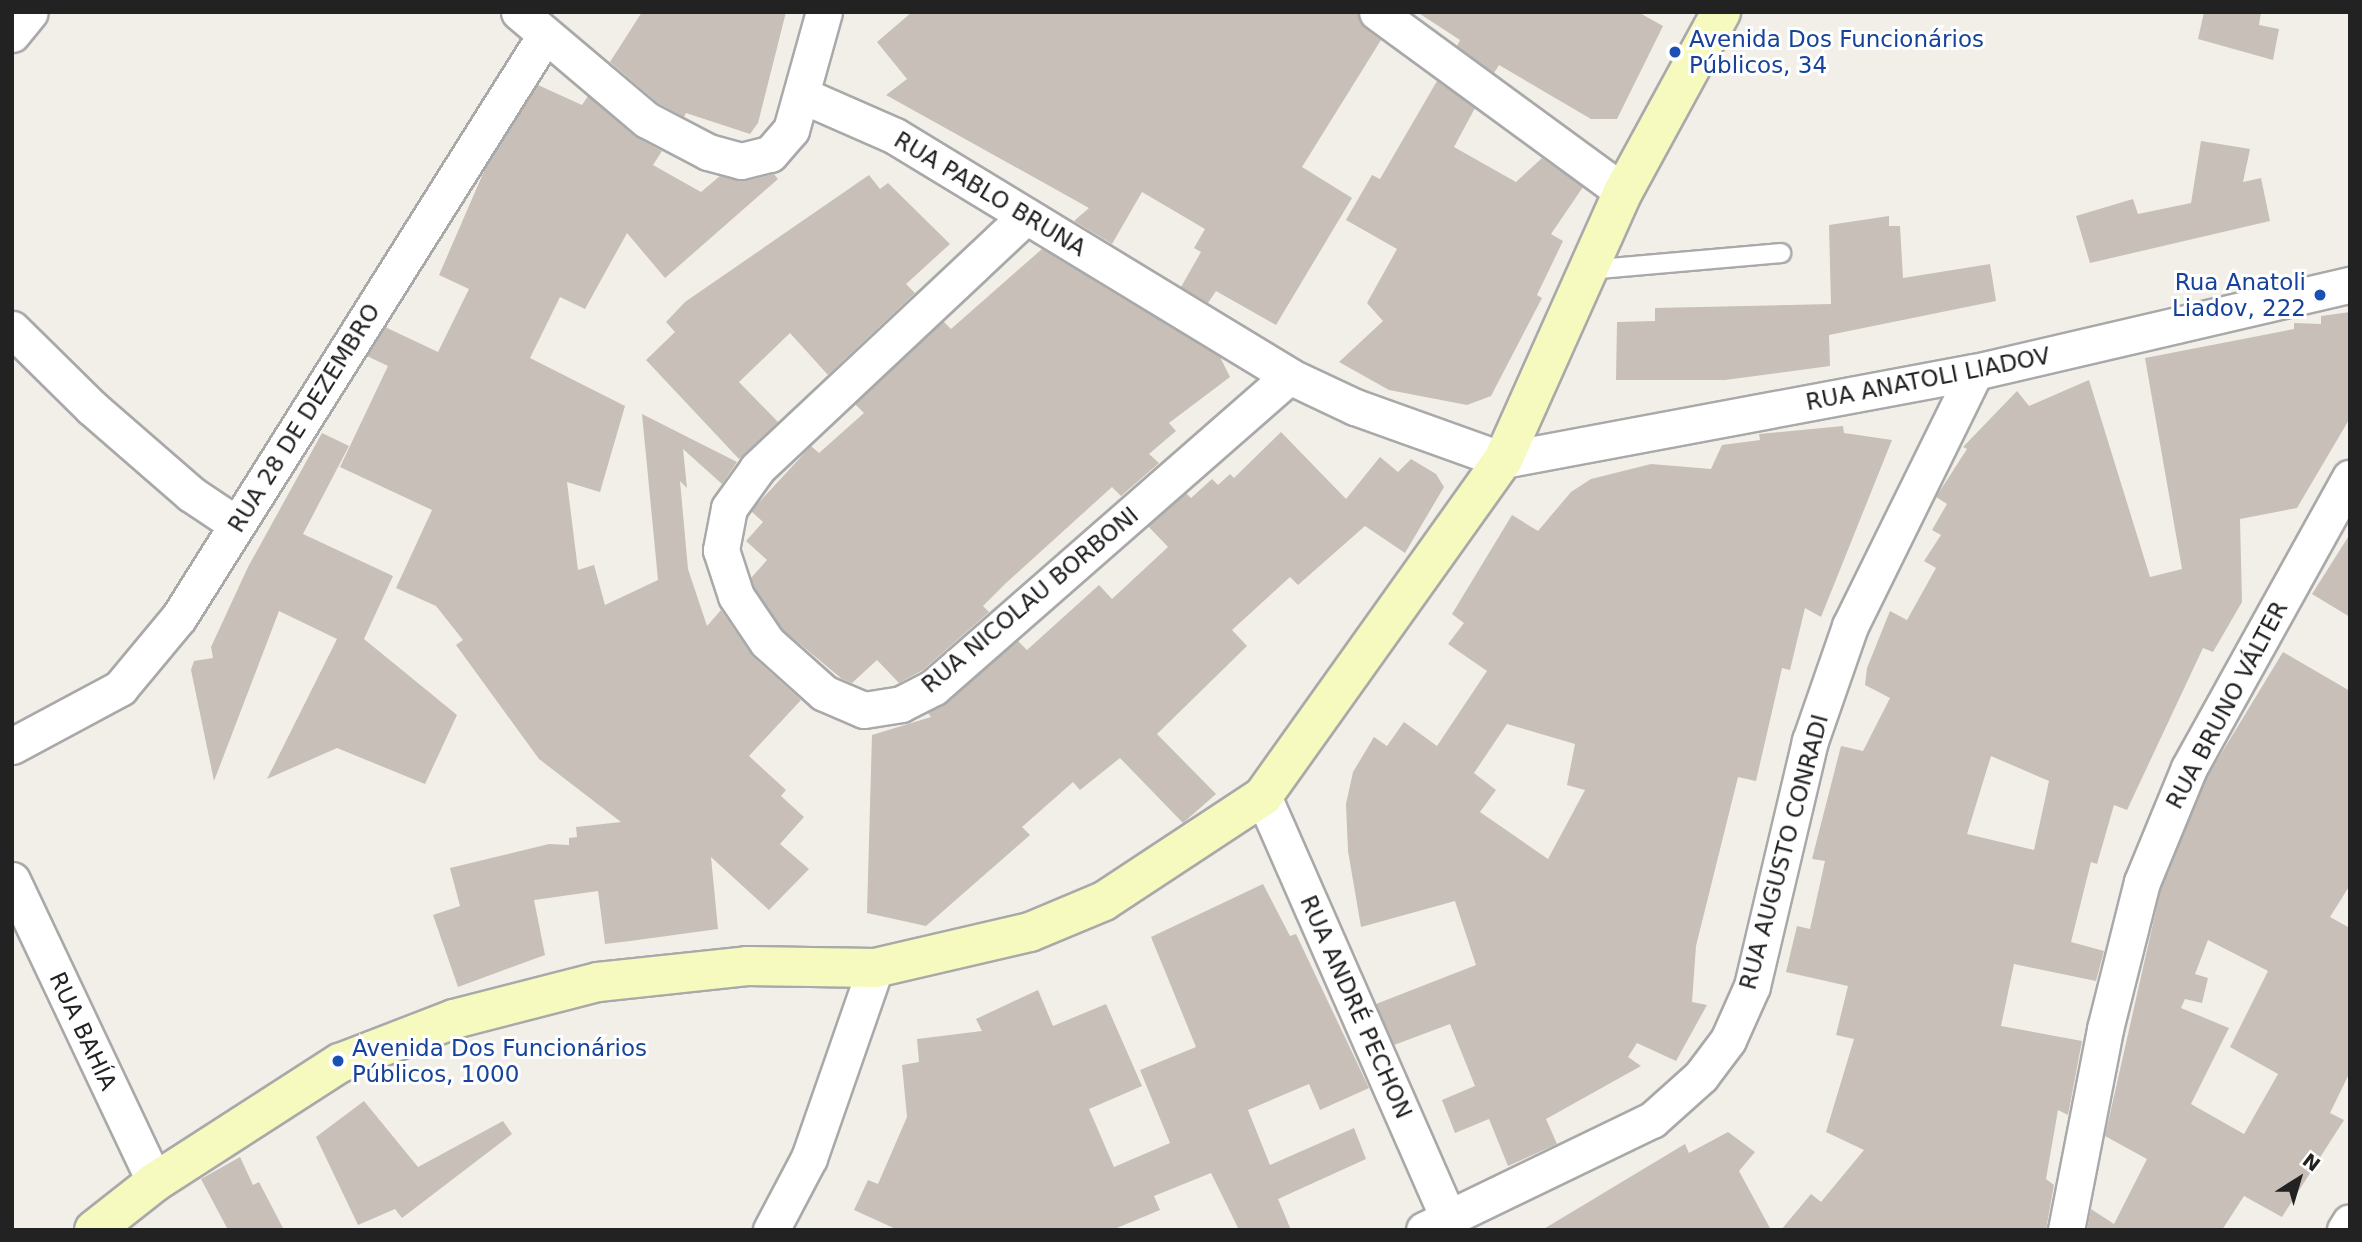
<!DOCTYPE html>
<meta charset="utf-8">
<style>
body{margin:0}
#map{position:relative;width:2362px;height:1242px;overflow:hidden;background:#f2efe9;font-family:"DejaVu Sans",sans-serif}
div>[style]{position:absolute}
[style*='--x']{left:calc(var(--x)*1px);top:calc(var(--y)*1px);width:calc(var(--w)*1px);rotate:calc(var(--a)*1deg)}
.building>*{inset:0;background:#c7bfb8}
.roads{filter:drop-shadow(2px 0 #a9a9a9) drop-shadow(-2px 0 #a9a9a9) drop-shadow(0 2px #a9a9a9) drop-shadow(0 -2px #a9a9a9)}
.lane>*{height:18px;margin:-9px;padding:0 9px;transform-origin:9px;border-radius:9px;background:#fff}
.street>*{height:35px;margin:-17.5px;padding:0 17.5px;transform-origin:17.5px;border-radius:17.5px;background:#fff}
.secondary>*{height:38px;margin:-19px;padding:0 19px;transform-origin:19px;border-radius:19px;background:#f7fabf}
.dots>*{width:19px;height:19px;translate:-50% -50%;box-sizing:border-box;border:4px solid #fff;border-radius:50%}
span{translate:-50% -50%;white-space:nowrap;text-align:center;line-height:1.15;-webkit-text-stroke:6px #fff;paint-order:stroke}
.transit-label{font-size:23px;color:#164399}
.left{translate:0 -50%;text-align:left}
.right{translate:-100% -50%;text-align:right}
.street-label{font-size:23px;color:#222}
.frame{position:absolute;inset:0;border:14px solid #222;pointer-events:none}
.north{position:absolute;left:2264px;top:1144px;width:70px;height:70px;-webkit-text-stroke:5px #fff;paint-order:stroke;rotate:37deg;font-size:19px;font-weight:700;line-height:28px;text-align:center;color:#222}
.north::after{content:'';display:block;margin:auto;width:24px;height:32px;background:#222;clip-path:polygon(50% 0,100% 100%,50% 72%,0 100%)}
</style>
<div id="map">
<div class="building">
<div style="clip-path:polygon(642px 12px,786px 12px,758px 123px,750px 134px,686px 113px,684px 117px,658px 103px,610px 62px)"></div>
<div style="clip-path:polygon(912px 12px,1357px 12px,1365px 28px,1381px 40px,1302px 167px,1352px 198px,1276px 325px,1216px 291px,1208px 303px,1181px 287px,1201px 252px,1194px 248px,1205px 229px,1142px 192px,1112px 244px,1074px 221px,1089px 208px,886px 95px,907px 79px,877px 42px)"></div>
<div style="clip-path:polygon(1417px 12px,1638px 12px,1663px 26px,1617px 119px,1591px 119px,1499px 65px,1494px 73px,1457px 46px,1460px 40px)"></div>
<div style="clip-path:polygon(2204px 12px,2261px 12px,2259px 25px,2279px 29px,2273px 60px,2198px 39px)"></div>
<div style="clip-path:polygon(1437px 81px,1475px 108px,1454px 147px,1516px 182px,1542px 158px,1583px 187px,1551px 234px,1563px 241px,1537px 295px,1542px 298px,1491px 396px,1467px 405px,1389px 390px,1339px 362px,1383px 321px,1367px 303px,1397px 249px,1346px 220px,1372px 175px,1380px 179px)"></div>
<div style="clip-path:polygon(538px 85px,582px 105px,588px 96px,634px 136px,662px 151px,653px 165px,701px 192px,720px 176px,745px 181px,774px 174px,778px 179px,665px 278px,627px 233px,585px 309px,560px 297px,530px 358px,625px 406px,600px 492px,567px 482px,578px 570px,594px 565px,605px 605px,658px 580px,642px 414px,737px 462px,722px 484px,683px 449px,687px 488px,680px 481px,688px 569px,707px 626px,721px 610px,753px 657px,801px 700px,749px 756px,786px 790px,781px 796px,804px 817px,780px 844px,809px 869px,769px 910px,711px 857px,718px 929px,630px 941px,605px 944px,598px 891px,534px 900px,545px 955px,458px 987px,433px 915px,460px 906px,450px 868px,549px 844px,569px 845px,569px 838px,577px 837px,576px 827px,621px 822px,539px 759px,456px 645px,463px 640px,436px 606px,396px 588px,432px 510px,340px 467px,388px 366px,367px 356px,385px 327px,438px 352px,469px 289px,439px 275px,485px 169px)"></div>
<div style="clip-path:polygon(2201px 141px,2250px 149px,2243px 182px,2261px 178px,2270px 221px,2090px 263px,2076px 216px,2133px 199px,2138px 214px,2191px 203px)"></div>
<div style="clip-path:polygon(869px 175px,880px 189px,888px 183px,950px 244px,906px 284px,915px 293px,828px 375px,790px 333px,739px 382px,778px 422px,739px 459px,646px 360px,675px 332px,666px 322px,685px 302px)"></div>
<div style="clip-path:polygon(1889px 216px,1889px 226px,1900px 226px,1903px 278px,1990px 264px,1996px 301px,1829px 335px,1830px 366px,1725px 380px,1616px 380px,1617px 322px,1655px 321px,1655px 308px,1831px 304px,1829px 225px)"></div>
<div style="clip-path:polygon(1042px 249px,1220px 357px,1230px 377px,1169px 423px,1176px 431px,1149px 454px,1159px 463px,1121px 496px,1112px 487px,1006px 583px,983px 606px,989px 612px,923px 670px,899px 683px,877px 660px,852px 683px,842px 679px,782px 629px,754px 587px,751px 578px,767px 560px,746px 541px,763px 522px,751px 511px,811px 446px,819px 453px,864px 413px,855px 404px,943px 321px,951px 329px)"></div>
<div style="clip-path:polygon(evenodd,2350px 312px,2350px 418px,2297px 508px,2240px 519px,2242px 602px,2213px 652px,2203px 648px,2127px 810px,2114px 805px,2097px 864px,2091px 862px,2071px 942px,2104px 951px,2096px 981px,2014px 964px,2001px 1026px,2082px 1041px,2068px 1115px,2058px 1110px,2046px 1179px,2054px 1185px,2046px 1230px,1781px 1230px,1811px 1194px,1821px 1202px,1864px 1150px,1826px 1132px,1854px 1039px,1836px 1035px,1848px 986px,1786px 972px,1797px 926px,1810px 929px,1825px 861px,1812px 859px,1841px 746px,1863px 751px,1890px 698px,1865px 685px,1867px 668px,1890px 611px,1907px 620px,1936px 568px,1924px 561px,1941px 535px,1932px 530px,1947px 504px,1936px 497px,1967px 449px,1963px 447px,2017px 391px,2029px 406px,2089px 380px,2150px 577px,2182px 569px,2145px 358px,2294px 329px,2294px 323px,2321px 324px,2321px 316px,2350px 312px,1991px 756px,2049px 781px,2034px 850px,1967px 834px,1991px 756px)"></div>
<div style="clip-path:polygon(evenodd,1843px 426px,1844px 433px,1892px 440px,1821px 617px,1805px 608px,1790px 670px,1782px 668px,1756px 781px,1738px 777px,1696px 946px,1692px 1002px,1707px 1005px,1676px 1061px,1637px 1043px,1628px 1057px,1641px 1066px,1546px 1119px,1557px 1144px,1508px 1166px,1489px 1119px,1455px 1133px,1442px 1100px,1475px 1086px,1450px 1024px,1394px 1045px,1376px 1004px,1476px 965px,1455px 901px,1361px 927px,1348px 851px,1346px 804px,1353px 772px,1374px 737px,1387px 746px,1404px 722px,1437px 746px,1487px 671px,1448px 644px,1464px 623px,1452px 614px,1512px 515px,1538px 531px,1571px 492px,1591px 479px,1651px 464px,1711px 469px,1722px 445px,1760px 440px,1759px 434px,1843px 426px,1507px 724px,1575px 744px,1567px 785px,1585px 790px,1548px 859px,1480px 812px,1496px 790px,1474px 773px,1507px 724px)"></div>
<div style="clip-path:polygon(1281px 432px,1346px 499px,1380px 457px,1398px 472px,1411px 459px,1436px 474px,1444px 487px,1405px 553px,1365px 526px,1298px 585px,1290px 577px,1232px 630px,1247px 646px,1157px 734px,1216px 794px,1183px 823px,1120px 758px,1080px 790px,1073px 782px,1022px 827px,1030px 835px,926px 926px,867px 913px,872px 735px,931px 717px,928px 713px,1018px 641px,1027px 650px,1099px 585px,1112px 599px,1168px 547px,1148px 526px,1186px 493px,1191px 498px,1212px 479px,1218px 485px,1230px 474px,1234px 478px)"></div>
<div style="clip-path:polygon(322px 433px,349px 446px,303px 534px,393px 576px,364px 639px,457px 715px,425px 784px,337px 748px,267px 779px,337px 639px,279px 611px,214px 781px,191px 670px,194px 661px,213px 658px,211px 647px,248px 567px)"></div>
<div style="clip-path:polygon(2350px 534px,2350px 617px,2312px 594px)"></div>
<div style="clip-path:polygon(evenodd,2283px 652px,2350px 691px,2350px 885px,2330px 917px,2350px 928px,2350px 1072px,2330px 1113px,2344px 1120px,2282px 1217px,2244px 1196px,2222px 1230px,2087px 1230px,2091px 1209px,2114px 1224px,2147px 1159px,2105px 1136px,2161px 888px,2207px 777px,2283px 652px,2208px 940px,2268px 971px,2230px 1047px,2278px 1074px,2244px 1134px,2191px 1104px,2229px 1028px,2181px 1008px,2185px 999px,2202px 1003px,2208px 978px,2195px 974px,2208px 940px)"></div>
<div style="clip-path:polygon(1263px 884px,1290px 936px,1296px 934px,1369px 1088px,1320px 1110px,1309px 1084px,1248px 1110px,1270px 1165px,1354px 1128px,1366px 1159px,1278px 1199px,1291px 1230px,1239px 1230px,1211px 1173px,1154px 1196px,1160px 1210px,1112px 1230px,898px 1230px,854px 1210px,868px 1180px,878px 1184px,907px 1117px,902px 1065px,919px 1062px,917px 1039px,982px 1031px,976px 1019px,1038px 990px,1053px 1026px,1106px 1004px,1142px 1086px,1089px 1109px,1114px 1167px,1170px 1143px,1140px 1070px,1196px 1047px,1151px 937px)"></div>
<div style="clip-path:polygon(364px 1101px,418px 1167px,503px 1121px,512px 1134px,402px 1218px,395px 1209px,358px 1225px,316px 1137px)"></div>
<div style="clip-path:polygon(1728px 1132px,1755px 1152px,1739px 1171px,1771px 1230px,1542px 1230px,1685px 1144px,1689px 1153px)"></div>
<div style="clip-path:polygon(240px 1157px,253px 1185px,259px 1182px,284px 1230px,228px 1230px,201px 1179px)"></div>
</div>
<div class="roads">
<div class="lane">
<div style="--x:1588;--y:270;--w:194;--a:-5"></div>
</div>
<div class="street">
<div style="--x:519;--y:12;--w:167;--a:40.2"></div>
<div style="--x:647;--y:120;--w:69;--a:27.7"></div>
<div style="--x:708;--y:152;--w:34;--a:15"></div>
<div style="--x:741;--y:161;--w:30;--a:-14"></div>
<div style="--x:770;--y:154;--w:32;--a:-49"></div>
<div style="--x:791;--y:130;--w:123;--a:-74.4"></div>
<div style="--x:1377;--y:12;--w:305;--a:36.2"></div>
<div style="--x:12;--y:34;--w:28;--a:-51"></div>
<div style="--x:804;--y:96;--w:99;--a:23.7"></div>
<div style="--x:895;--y:136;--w:461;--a:31.3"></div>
<div style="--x:1289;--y:376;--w:73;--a:25.2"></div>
<div style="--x:1355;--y:407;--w:157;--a:19.7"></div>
<div style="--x:1503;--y:460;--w:480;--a:-10.6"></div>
<div style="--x:1975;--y:372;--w:385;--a:-13.1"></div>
<div style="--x:1026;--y:216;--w:369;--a:136.8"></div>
<div style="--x:757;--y:469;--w:48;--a:125.7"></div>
<div style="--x:729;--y:508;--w:43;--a:100.8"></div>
<div style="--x:721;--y:550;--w:48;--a:71.9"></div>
<div style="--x:736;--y:596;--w:55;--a:56"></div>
<div style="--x:767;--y:642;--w:76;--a:41.8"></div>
<div style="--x:824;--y:693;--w:43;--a:23"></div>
<div style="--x:864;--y:710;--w:37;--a:-9"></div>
<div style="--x:901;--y:704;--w:37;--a:-27"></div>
<div style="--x:934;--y:687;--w:472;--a:-41.2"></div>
<div style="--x:12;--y:329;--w:111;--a:44.6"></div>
<div style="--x:91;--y:407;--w:133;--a:41"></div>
<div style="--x:191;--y:494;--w:54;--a:33.7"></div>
<div style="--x:12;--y:746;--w:123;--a:-28.2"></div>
<div style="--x:120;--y:688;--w:92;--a:-50.3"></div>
<div style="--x:179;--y:617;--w:685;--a:-57.82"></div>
<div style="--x:1263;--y:796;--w:461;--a:66.3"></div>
<div style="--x:12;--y:880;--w:334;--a:64.7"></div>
<div style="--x:771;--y:1230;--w:81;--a:-62.2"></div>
<div style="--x:809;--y:1158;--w:201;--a:-70.8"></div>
<div style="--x:1424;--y:1230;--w:253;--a:-25.8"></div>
<div style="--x:1652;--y:1120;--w:66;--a:-41.9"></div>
<div style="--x:1701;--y:1076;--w:45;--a:-53.1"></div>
<div style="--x:1728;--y:1040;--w:59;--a:-66"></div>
<div style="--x:1752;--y:986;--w:252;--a:-76.7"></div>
<div style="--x:1810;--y:741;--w:122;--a:-70.8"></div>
<div style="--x:1850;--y:626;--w:283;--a:-63.8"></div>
<div style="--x:2066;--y:1230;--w:205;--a:-79"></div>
<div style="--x:2105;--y:1029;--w:152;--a:-75.9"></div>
<div style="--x:2142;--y:882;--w:123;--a:-67.6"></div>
<div style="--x:2189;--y:768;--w:332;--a:-61"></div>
<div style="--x:2345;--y:1230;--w:9;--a:-58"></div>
</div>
<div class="secondary">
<div style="--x:94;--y:1230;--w:78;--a:-38.2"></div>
<div style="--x:155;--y:1182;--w:220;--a:-32.8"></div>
<div style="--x:340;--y:1063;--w:122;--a:-21.1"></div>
<div style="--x:454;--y:1019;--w:149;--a:-14.4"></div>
<div style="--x:598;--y:982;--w:150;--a:-6.1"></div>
<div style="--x:747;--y:966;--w:128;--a:0.9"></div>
<div style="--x:875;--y:968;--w:159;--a:-13.1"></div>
<div style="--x:1030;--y:932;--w:80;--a:-22.7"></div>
<div style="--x:1104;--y:901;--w:191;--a:-33.4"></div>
<div style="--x:1263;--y:796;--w:413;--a:-54.5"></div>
<div style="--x:1503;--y:460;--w:294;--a:-65.9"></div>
<div style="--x:1623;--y:192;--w:205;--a:-61.4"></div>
</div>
</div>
<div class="dots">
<div style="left:1675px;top:52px;background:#1a4fb4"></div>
<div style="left:2320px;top:295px;background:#1a4fb4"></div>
<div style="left:338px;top:1061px;background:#1a4fb4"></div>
</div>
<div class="transit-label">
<span class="left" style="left:1689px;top:52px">Avenida Dos Funcionários<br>Públicos, 34</span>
<span class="right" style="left:2306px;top:295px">Rua Anatoli<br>Liadov, 222</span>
<span class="left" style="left:352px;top:1061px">Avenida Dos Funcionários<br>Públicos, 1000</span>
</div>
<div class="street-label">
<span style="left:990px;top:194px;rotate:31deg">RUA PABLO BRUNA</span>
<span style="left:1928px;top:379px;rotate:-11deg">RUA ANATOLI LIADOV</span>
<span style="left:304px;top:418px;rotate:-58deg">RUA 28 DE DEZEMBRO</span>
<span style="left:1030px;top:600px;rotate:-40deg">RUA NICOLAU BORBONI</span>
<span style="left:2227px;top:705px;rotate:-62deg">RUA BRUNO VÁLTER</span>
<span style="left:1784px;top:852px;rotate:-75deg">RUA AUGUSTO CONRADI</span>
<span style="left:1356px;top:1007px;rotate:66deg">RUA ANDRÉ PECHON</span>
<span style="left:83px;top:1031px;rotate:65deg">RUA BAHÍA</span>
</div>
<div class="frame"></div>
<div class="north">N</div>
</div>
